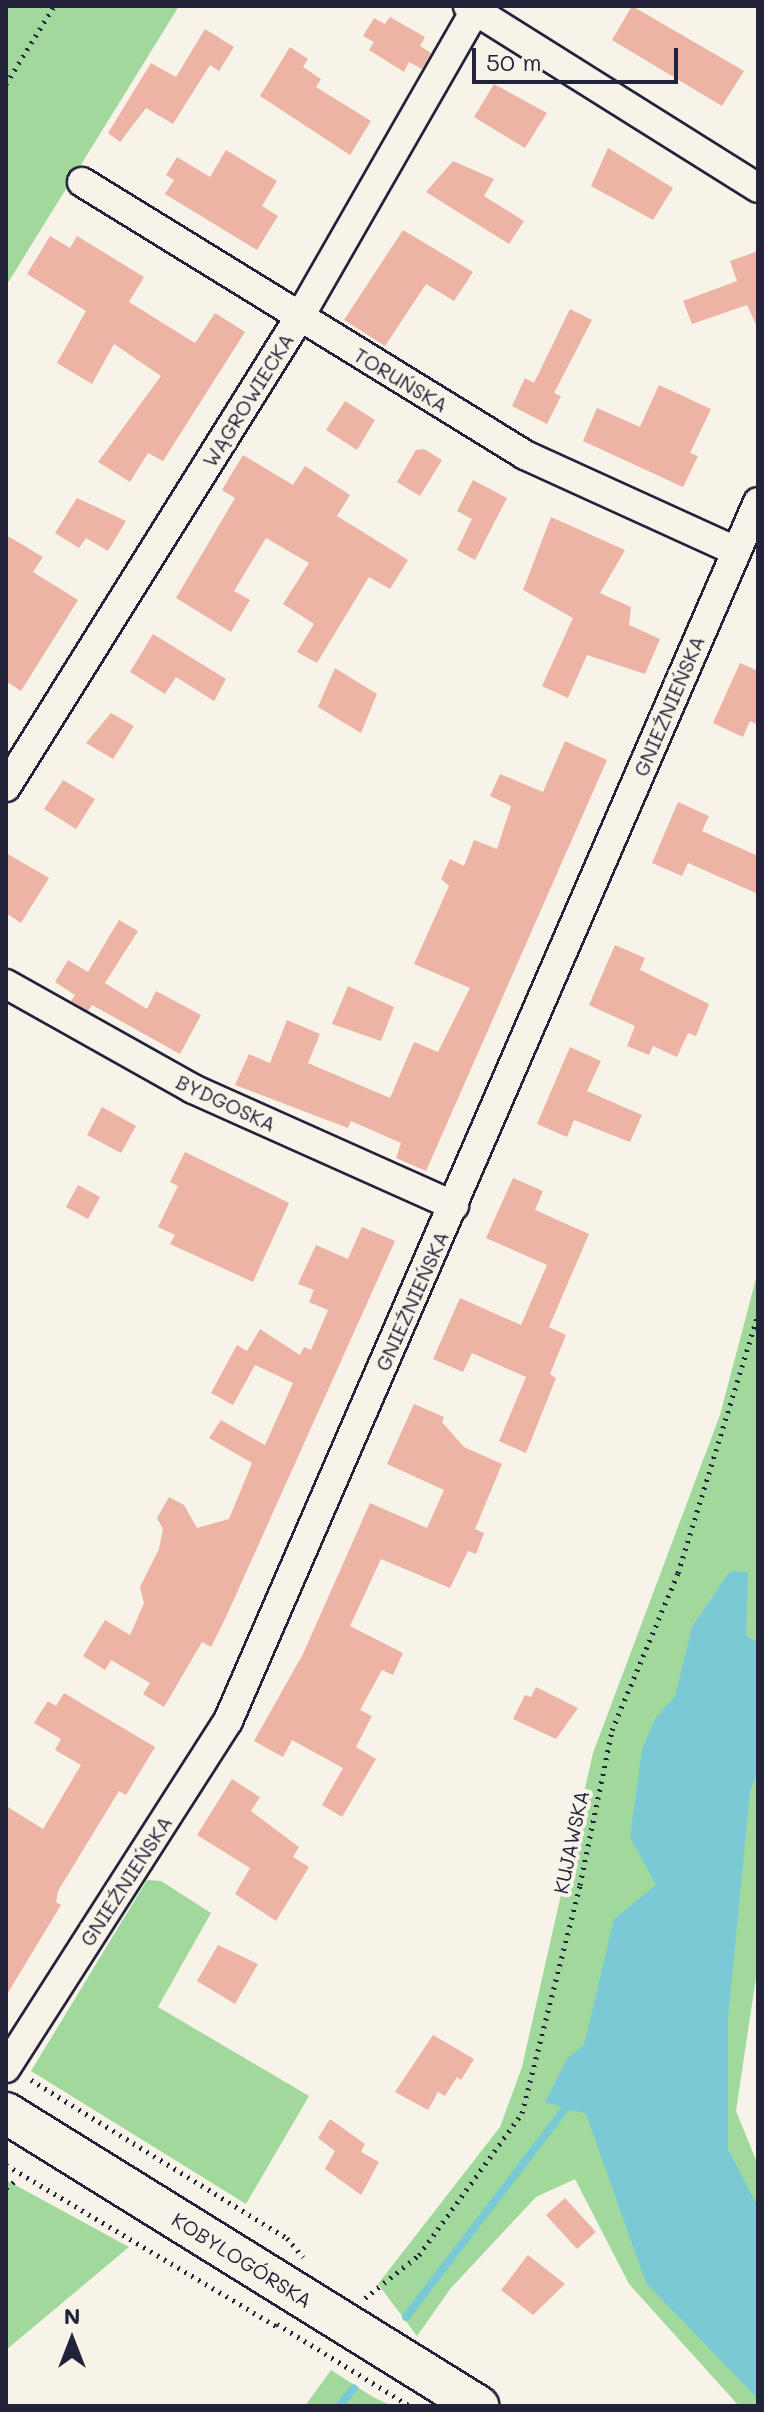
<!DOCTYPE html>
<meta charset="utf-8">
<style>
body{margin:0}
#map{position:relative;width:764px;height:2412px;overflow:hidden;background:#f7f3e8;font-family:Mali,sans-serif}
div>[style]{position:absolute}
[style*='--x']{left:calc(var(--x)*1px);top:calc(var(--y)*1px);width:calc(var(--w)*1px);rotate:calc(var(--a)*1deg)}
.green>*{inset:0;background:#a1d99d}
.water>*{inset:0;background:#7acad6}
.stream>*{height:8px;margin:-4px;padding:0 4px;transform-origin:4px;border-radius:4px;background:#7acad6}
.building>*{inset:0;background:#edb4a5}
.path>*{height:5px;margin-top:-2.5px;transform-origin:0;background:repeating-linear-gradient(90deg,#22223b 0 2px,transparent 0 8px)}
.roads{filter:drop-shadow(2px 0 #22223b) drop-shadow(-2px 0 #22223b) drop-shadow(0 2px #22223b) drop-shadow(0 -2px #22223b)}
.street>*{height:28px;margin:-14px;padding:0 14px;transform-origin:14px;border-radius:14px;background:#f7f3e8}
.secondary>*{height:40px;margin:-20px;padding:0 20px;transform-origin:20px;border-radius:20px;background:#f7f3e8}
span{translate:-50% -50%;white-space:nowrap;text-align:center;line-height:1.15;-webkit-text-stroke:8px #f7f3e8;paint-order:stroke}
.street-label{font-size:20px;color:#22223b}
.frame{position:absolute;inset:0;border:8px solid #22223b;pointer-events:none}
.north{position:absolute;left:32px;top:2300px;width:80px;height:80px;-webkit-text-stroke:6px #f7f3e8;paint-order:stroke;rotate:0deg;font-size:22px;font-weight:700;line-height:32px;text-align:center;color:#22223b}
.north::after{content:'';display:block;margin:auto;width:28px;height:36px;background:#22223b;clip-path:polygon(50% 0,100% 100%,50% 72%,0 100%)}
.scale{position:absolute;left:472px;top:48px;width:206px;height:36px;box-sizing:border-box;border:4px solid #22223b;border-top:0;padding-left:10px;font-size:24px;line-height:28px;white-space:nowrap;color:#22223b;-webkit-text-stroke:6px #f7f3e8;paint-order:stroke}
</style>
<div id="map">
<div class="green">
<div style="clip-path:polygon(6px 6px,179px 6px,6px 286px)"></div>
<div style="clip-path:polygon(758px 1271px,758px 1964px,736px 2111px,758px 2165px,758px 2406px,739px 2406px,629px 2284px,575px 2179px,536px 2197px,451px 2288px,417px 2336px,378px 2284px,500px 2127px,522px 2067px,593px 1753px,720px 1415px)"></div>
<div style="clip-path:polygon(147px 1880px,161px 1881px,211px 1913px,158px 2007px,309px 2096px,246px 2204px,31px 2071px)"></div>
<div style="clip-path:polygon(6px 2180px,129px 2247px,6px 2350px)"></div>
<div style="clip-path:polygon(331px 2370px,373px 2397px,392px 2406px,305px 2406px)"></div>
</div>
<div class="water">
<div style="clip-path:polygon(730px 1571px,748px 1572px,746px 1636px,758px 1642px,758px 1769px,750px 1791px,728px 2019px,728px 2149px,758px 2207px,758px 2399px,646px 2283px,586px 2114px,545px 2102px,567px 2059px,584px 2045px,614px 1919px,656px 1885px,630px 1837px,642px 1749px,655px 1719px,675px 1696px,692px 1627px)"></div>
</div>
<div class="stream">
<div style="--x:406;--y:2317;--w:263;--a:-52.6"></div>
<div style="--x:339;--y:2406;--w:23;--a:-50"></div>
</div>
<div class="building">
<div style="clip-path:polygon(632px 6px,744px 71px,722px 106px,612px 40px)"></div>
<div style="clip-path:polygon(390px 17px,425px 37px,420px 46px,431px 53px,422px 69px,409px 62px,404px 72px,369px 50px,374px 42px,363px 36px,374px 18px,385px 24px)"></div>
<div style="clip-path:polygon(205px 29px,234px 47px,219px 71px,210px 65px,173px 124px,146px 108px,120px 142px,108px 133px,151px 63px,176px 77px)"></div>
<div style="clip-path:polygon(290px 47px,308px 59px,303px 67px,321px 79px,316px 87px,371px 121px,350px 155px,260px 96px)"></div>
<div style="clip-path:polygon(494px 84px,547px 113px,525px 148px,474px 117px)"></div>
<div style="clip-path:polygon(608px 148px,673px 188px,653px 220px,591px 186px)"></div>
<div style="clip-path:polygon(226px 150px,277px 181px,262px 206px,278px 216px,257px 250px,165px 194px,174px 180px,166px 175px,177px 157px,210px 177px)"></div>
<div style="clip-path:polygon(453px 161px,494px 179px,484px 196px,524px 221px,509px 244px,426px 192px)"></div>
<div style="clip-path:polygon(403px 230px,473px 272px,454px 301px,426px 284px,385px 346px,344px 320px)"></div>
<div style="clip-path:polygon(50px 236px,70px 248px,77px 236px,144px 277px,129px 302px,195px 343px,215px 313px,245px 332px,163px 461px,148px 453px,130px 482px,98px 462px,161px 376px,114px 344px,92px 384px,57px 363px,86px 311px,27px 274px)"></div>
<div style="clip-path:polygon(758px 251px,758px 329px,747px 305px,692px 324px,683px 301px,737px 281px,730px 261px)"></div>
<div style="clip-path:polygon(570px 309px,592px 320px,554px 393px,561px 396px,547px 424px,512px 406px,525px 378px,534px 383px)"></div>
<div style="clip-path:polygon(659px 385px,711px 409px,690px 453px,698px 456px,683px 487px,583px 441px,597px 408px,640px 427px)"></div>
<div style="clip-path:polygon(345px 401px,375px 420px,357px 450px,326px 430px)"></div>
<div style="clip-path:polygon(424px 449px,442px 460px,420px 496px,397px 482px,416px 450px)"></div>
<div style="clip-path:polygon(243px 455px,293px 485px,305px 466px,350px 495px,337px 516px,408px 560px,390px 589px,369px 577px,317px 663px,297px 652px,314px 624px,283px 604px,309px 563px,266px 538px,234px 591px,250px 600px,231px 632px,176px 598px,235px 498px,222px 490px)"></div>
<div style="clip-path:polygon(473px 480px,507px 498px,475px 560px,457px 550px,472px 519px,457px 511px)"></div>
<div style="clip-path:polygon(77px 498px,126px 521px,108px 551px,86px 538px,79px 548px,55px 533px)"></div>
<div style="clip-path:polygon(551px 517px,625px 550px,600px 593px,631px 607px,629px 625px,660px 639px,645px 674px,587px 655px,568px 698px,542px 686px,573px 618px,523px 590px)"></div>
<div style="clip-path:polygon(6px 535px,43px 557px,33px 572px,78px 600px,21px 691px,6px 681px)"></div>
<div style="clip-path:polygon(153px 634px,226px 679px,214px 701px,176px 677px,165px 694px,130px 672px)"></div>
<div style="clip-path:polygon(740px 663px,758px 671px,758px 725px,750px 721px,743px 737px,713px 723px)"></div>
<div style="clip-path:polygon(335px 668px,377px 694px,361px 733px,318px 707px)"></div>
<div style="clip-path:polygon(111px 713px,134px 726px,113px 759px,86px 743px)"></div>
<div style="clip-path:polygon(565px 741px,607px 760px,426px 1171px,396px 1158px,401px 1143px,351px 1121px,348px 1128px,235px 1085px,249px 1054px,270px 1063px,287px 1020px,320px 1034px,308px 1063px,390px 1098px,414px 1042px,438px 1052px,470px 988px,414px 964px,449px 886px,441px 879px,450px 859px,464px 866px,474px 840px,497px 849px,511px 806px,490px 796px,500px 774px,543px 792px)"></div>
<div style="clip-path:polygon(63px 780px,95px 799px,76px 829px,44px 809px)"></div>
<div style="clip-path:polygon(678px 802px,709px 816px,702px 831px,758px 856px,758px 894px,688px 863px,682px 876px,652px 863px)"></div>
<div style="clip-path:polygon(6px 853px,49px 878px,21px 923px,6px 913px)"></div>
<div style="clip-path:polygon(119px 920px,138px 931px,105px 983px,147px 1009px,156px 991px,201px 1015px,180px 1054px,92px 1005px,88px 1011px,71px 1001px,75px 995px,55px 982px,68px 960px,88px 972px)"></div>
<div style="clip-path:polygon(615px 945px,645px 958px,640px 970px,709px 1004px,696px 1036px,688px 1033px,677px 1057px,653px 1046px,649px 1055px,627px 1046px,635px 1026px,589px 1005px)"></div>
<div style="clip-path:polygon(348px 986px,394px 1007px,381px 1041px,332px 1024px)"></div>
<div style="clip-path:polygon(570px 1047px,601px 1061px,587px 1091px,642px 1115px,630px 1142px,574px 1120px,567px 1137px,537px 1124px)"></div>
<div style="clip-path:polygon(102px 1107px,136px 1126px,121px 1153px,87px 1135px)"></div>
<div style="clip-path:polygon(185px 1152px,289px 1203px,253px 1282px,170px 1244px,175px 1235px,158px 1227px,178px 1186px,170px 1182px)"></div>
<div style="clip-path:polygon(513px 1178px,543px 1191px,535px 1210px,589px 1234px,549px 1327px,566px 1335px,550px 1374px,556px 1378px,526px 1453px,499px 1441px,526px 1377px,472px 1353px,463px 1372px,433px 1359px,460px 1298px,521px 1325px,531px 1302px,547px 1265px,486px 1238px)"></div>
<div style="clip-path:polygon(78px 1185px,100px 1197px,88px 1219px,66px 1207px)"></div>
<div style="clip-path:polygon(362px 1227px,395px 1241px,226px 1617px,211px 1647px,202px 1642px,164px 1707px,143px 1694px,150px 1683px,111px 1660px,105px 1670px,83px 1656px,105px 1620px,130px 1635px,144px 1603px,140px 1587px,159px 1549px,163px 1529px,157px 1518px,169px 1497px,184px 1505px,197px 1528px,229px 1519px,252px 1463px,209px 1438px,221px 1420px,265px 1445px,293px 1383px,255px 1365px,233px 1405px,211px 1393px,237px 1345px,247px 1351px,260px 1329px,300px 1355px,304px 1347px,311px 1350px,328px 1310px,309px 1302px,314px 1290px,298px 1284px,316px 1245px,348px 1259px)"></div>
<div style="clip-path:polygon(414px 1404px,444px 1417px,442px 1422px,464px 1447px,502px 1464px,475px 1529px,484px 1533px,476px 1554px,468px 1551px,450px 1588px,381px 1559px,350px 1626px,403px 1653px,393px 1675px,382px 1670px,360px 1710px,372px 1716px,356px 1747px,376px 1759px,342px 1817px,322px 1805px,343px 1768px,292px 1740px,283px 1757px,254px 1741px,303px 1654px,370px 1503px,427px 1528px,444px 1490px,387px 1464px)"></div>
<div style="clip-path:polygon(536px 1687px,578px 1708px,556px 1739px,513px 1719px,525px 1695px,531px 1697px)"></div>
<div style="clip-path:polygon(64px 1693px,155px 1747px,126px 1795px,119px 1791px,58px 1891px,56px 1902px,61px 1905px,6px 1996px,6px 1806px,43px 1829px,81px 1765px,55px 1750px,61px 1739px,34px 1723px,48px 1701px,56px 1706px)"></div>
<div style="clip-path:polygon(232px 1779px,260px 1797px,251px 1811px,299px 1847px,293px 1857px,309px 1867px,276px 1921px,235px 1894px,250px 1868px,197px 1835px)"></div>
<div style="clip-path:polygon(218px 1945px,258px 1964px,235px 2004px,197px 1981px)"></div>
<div style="clip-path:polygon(433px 2035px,474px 2059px,461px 2080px,457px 2077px,445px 2096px,438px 2092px,428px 2110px,395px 2092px)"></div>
<div style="clip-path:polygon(330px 2119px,365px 2144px,361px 2152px,379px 2162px,361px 2195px,325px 2169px,335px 2151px,318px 2138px)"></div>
<div style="clip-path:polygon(565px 2198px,596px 2232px,577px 2249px,546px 2215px)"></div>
<div style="clip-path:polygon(528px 2255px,565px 2284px,533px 2315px,501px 2290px)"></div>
</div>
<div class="path">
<div style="--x:6;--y:84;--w:92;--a:-58.4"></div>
<div style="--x:31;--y:2080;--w:301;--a:31.7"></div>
<div style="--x:287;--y:2238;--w:25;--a:50"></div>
<div style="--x:6;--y:2165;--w:314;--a:30.8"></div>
<div style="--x:6;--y:2188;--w:11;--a:-38"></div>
<div style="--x:365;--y:2298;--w:69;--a:-38.5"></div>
<div style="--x:419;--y:2255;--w:175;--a:-54"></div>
<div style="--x:522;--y:2113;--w:235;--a:-75.7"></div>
<div style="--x:580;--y:1885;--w:158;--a:-78.3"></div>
<div style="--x:612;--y:1730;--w:170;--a:-67.2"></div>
<div style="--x:678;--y:1573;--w:270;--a:-72.8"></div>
<div style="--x:277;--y:2324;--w:156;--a:31.7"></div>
</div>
<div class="roads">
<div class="street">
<div style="--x:468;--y:6;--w:342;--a:32.1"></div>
<div style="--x:82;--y:182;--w:520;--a:31.64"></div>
<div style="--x:525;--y:455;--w:232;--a:24.5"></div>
<div style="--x:6;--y:787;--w:553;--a:-58.01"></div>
<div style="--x:299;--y:318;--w:360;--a:-60.2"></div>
<div style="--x:6;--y:984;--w:214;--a:29.3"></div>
<div style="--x:193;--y:1089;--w:286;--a:24.1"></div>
<div style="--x:6;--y:2068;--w:412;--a:-57.4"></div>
<div style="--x:228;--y:1721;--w:1329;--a:-66.5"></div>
</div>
<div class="secondary">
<div style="--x:6;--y:2113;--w:556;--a:31.83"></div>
</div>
</div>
<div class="street-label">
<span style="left:401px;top:380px;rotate:31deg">TORUŃSKA</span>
<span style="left:248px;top:400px;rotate:-58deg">WĄGROWIECKA</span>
<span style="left:669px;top:706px;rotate:-67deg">GNIEŹNIEŃSKA</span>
<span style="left:226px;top:1103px;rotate:25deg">BYDGOSKA</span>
<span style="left:412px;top:1301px;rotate:-66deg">GNIEŹNIEŃSKA</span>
<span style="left:571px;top:1842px;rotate:-78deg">KUJAWSKA</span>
<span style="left:126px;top:1881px;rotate:-57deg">GNIEŹNIEŃSKA</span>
<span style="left:242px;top:2260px;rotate:32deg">KOBYLOGÓRSKA</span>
</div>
<div class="frame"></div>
<div class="north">N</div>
<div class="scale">50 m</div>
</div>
